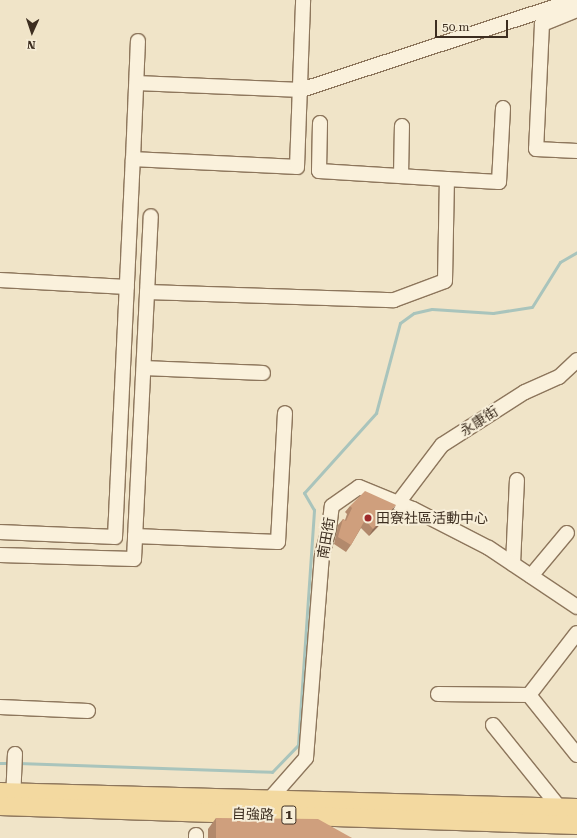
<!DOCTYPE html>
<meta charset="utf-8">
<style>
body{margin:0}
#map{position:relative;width:577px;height:838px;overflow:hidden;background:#f0e4c8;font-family:"Roboto Serif","Noto Sans TC",serif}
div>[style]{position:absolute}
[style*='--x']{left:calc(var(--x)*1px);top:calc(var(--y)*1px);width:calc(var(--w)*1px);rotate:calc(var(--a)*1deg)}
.stream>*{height:3px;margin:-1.5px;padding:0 1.5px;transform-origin:1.5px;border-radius:1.5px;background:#a9c4bc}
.roads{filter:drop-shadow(1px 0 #8d765c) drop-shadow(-1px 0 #8d765c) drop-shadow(0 1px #8d765c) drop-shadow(0 -1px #8d765c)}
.minor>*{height:14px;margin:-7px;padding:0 7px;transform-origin:7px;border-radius:7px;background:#faf1dc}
.major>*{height:18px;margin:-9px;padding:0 9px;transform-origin:9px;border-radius:9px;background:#f3d9a0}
.wall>*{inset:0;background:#b2896c}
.shaded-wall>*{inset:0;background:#916f58}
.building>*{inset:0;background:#cf9f7d}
.dots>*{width:11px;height:11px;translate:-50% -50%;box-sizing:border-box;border:2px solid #f7eed8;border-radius:50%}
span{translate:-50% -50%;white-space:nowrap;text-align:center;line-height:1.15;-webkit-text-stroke:4px #f7eed8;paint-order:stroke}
.shield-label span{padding:1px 3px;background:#f7eed8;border:1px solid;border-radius:3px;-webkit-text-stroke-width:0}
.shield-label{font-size:13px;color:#3d2e20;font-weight:700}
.street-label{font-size:14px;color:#3d2e20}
.poi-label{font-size:14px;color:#3d2e20}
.left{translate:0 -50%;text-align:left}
.north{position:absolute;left:12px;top:12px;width:40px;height:40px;-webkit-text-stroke:3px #f7eed8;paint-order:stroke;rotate:183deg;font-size:11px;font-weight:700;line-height:16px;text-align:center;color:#3d2e20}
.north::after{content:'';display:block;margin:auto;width:14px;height:18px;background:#3d2e20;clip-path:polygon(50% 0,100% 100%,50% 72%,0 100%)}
.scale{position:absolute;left:435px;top:20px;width:73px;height:18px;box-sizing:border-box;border:2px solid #3d2e20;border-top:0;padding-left:5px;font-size:12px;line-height:14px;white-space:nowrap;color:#3d2e20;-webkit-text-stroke:3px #f7eed8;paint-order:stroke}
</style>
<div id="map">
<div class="stream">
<div style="--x:0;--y:763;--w:10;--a:0"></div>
<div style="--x:18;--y:763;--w:254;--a:2"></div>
<div style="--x:272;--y:772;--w:37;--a:-46"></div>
<div style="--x:298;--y:745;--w:236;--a:-86.1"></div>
<div style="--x:314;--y:510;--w:20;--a:-120"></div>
<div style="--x:304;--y:493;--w:108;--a:-48"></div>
<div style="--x:376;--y:413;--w:93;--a:-75.1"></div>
<div style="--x:400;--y:323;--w:17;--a:-36"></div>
<div style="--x:414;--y:313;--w:18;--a:-13"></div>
<div style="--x:432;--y:309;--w:61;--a:3.8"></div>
<div style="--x:493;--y:313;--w:39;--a:-9"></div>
<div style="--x:532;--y:307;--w:53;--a:-58.1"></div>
<div style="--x:560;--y:262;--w:20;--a:-30"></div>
</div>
<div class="roads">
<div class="minor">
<div style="--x:577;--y:10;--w:38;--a:158"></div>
<div style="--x:542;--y:24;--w:125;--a:92.7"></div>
<div style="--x:536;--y:149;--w:41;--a:2.8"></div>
<div style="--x:137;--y:83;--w:164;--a:2.4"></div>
<div style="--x:301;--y:90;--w:287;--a:-18.2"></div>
<div style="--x:320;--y:123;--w:48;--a:91.2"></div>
<div style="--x:319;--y:171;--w:128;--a:3.6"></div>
<div style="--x:133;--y:159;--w:118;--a:-87.6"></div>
<div style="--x:401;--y:176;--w:50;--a:-88.9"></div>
<div style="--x:0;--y:280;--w:127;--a:3.2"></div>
<div style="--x:147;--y:292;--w:247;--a:1.9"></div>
<div style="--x:394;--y:300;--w:54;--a:-20.4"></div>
<div style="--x:445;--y:281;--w:102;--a:-88.9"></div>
<div style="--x:447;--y:179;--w:52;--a:3.3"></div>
<div style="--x:499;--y:182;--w:74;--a:-86.9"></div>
<div style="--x:144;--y:368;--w:119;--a:2.4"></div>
<div style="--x:398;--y:503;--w:73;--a:-52.8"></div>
<div style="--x:442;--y:445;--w:98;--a:-32.6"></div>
<div style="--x:525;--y:392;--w:37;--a:-24"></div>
<div style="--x:559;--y:377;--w:25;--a:-43"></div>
<div style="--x:0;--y:532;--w:115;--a:2.5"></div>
<div style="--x:115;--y:537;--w:378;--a:-87.3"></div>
<div style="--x:133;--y:159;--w:164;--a:2.8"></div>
<div style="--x:297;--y:167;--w:167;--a:-87.9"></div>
<div style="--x:135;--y:536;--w:143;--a:2.4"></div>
<div style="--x:278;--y:542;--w:129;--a:-86.9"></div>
<div style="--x:0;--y:555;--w:134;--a:1.7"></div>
<div style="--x:134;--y:559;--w:343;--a:-87.2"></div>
<div style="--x:513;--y:564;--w:84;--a:-87.3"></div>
<div style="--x:531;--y:576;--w:56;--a:-50.1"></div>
<div style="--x:438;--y:694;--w:91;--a:0.6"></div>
<div style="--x:529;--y:695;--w:78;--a:-52.3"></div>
<div style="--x:529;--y:695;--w:77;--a:51.3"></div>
<div style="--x:0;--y:707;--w:88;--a:2.6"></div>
<div style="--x:493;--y:725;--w:107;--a:51.1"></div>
<div style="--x:13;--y:801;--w:47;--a:-87.6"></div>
<div style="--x:269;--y:807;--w:7;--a:-90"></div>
<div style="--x:269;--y:800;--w:56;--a:-48.6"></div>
<div style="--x:306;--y:758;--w:204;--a:-85.5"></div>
<div style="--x:322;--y:555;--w:27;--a:-75"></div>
<div style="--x:329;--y:529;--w:23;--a:-83"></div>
<div style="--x:332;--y:506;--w:33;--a:-35"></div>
<div style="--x:359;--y:487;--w:58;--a:22.2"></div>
<div style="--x:413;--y:509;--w:85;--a:27.2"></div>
<div style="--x:489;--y:548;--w:106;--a:33.8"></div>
<div style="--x:196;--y:838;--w:3;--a:-90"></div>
</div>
<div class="major">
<div style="--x:0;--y:792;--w:577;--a:1.59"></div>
<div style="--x:0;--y:806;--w:577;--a:1.89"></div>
</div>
</div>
<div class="wall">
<div style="clip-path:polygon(350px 506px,392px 512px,369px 536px,361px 528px,351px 545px,346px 552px,334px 544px,338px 525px,343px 519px,345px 520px,347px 514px,345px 512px)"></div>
<div style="clip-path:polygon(216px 818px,352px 838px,208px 838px,208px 829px)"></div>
</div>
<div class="shaded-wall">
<div style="clip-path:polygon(396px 505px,392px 512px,369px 536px,373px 529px)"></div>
</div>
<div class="building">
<div style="clip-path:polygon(365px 491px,396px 505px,373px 529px,365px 520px,351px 545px,338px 537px,343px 519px,346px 521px,352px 508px,350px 506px)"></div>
<div style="clip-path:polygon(216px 818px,318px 819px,352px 838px,216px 838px)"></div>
</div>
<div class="dots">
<div style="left:368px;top:518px;background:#9e2a2b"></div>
</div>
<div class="shield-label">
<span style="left:289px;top:815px">1</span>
</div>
<div class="street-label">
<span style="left:479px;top:421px;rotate:-33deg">永康街</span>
<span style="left:326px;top:538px;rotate:-80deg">南田街</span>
<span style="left:253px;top:814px;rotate:2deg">自強路</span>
</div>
<div class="poi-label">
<span class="left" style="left:376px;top:518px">田寮社區活動中心</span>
</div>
<div class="north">N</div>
<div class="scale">50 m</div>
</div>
